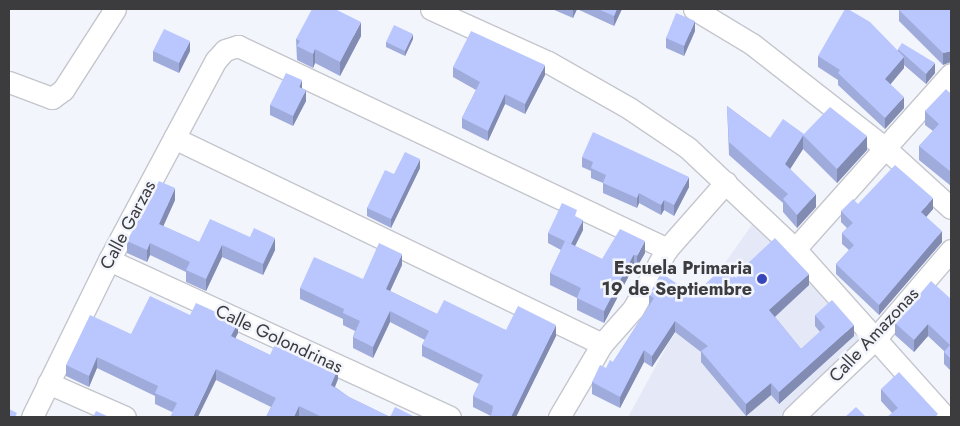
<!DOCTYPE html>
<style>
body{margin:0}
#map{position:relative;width:960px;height:426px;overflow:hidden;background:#f3f5fd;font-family:Jost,sans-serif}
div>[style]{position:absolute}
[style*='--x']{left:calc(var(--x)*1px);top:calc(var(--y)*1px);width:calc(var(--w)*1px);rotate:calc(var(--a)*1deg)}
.built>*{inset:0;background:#e5e9f7}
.roads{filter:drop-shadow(1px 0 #c4c6cd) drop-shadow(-1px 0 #c4c6cd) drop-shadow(0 1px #c4c6cd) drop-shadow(0 -1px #c4c6cd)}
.street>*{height:21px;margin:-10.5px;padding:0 10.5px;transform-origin:10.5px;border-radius:10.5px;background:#fff}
.wall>*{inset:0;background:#9fabda}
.shaded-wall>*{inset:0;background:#828bb2}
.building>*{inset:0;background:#b9c7fe}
.dots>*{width:14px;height:14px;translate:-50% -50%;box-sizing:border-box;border:2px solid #f3f5fd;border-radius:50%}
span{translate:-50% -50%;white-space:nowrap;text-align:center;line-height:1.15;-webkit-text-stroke:5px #f3f5fd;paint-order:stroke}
.street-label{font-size:18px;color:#3c3c3f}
.poi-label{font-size:18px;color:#3c3c3f;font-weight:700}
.right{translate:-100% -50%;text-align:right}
.frame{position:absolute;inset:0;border:10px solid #3c3c3f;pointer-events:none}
</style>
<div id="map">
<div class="built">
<div style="clip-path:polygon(756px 219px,864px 339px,780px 417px,628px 417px,669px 342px)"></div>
</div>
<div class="roads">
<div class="street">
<div style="--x:431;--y:9;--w:128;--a:24.4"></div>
<div style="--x:548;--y:62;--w:93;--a:29.6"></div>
<div style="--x:629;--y:108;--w:71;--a:34.1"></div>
<div style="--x:688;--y:148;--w:147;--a:43.3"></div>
<div style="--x:795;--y:249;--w:225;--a:48.2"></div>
<div style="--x:694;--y:9;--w:68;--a:31.1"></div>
<div style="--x:752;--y:44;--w:169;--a:38"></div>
<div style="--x:885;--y:148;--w:89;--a:42.3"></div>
<div style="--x:9;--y:82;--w:46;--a:20.4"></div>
<div style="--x:52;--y:98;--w:14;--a:-36"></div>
<div style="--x:63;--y:90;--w:96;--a:-57.3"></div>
<div style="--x:174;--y:138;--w:475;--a:25.7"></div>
<div style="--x:795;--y:249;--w:234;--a:-48.3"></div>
<div style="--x:109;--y:260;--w:375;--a:24.7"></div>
<div style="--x:48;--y:383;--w:84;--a:23.8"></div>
<div style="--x:32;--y:417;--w:175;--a:-63.9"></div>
<div style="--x:109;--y:260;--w:227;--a:-61.9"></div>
<div style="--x:216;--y:60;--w:13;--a:-48"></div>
<div style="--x:225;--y:50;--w:14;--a:-17"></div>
<div style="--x:238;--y:46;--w:475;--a:25.3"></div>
<div style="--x:559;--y:417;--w:85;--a:-59.5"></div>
<div style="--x:602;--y:344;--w:47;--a:-48.5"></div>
<div style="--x:633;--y:309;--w:69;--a:-60.5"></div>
<div style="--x:667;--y:249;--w:89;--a:-48.6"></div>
<div style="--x:793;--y:417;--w:113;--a:-43.6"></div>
<div style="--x:875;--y:339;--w:117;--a:-49.5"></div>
</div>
</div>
<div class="wall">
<div style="clip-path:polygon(552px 9px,622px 9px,614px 26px,577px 9px,573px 18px)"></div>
<div style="clip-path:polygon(951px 9px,943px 65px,899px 21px,899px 10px)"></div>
<div style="clip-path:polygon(695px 31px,684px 56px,666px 48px,666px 38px)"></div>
<div style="clip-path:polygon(361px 36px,340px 76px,315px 63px,313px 68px,297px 60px,296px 39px)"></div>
<div style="clip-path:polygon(413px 39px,405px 56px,386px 47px,386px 42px)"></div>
<div style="clip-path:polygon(898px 49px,935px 73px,926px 84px,904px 65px,904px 68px,890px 84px,904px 108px,885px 129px,838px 85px,838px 80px,818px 67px,818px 56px,898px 50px)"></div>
<div style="clip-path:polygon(153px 51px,190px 51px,179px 73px,153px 61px)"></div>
<div style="clip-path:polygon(453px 67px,545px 75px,525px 114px,505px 104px,488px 141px,462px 128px,462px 118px,476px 90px,453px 77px)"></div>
<div style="clip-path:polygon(302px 89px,306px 101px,293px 126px,270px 115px,270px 105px)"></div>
<div style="clip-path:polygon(951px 94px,951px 186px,919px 160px,919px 146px,933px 131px,925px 125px,925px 111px)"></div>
<div style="clip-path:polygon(727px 106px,770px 138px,804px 134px,867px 150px,837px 183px,803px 149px,790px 169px,816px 207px,797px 228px,783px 212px,783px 203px,729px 155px)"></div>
<div style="clip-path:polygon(582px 157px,689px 187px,674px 216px,664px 210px,661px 215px,639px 203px,637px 208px,603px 193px,603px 183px,591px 178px,591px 171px,582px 167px)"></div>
<div style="clip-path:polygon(420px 168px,391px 228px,367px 216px,367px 208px,394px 174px)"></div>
<div style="clip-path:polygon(175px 200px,163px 226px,199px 242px,275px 250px,263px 275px,222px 257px,206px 291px,186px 282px,186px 272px,150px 255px,147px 262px,127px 253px,127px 241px)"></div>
<div style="clip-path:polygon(858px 204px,933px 209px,926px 217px,942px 242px,879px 315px,836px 274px,836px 264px,849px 250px,842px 244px,842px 233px,847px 228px,841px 222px,841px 211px)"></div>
<div style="clip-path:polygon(577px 217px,583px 230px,575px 246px,602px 259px,645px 253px,637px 267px,634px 266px,604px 323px,577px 310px,577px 298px,550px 285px,550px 273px,561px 250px,548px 243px,548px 233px)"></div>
<div style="clip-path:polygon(402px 265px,390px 291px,437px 314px,506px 330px,556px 336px,516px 417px,490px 417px,491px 416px,473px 407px,473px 396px,479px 384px,422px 356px,422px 345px,425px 340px,390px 322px,373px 358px,353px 348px,353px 337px,355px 331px,343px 325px,343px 319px,300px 299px,300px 288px,363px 279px)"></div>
<div style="clip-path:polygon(732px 278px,809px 285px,775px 317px,801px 349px,820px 332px,815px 326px,815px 315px,854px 336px,779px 404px,771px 395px,746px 416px,701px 362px,701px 352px,675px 332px,652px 367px,644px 362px,620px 408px,592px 394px,592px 382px,613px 362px,649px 306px,649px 295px,694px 295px)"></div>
<div style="clip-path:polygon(951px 299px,951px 371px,944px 364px,944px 351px,928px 336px,914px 352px,895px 335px,895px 323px)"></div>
<div style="clip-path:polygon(190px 315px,238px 333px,235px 338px,270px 355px,338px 379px,335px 387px,349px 397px,390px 417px,415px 417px,266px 417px,271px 407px,216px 380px,172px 412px,155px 404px,155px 396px,97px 368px,89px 387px,66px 376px,66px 365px,131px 334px)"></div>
<div style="clip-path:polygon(881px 389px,938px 417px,892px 413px,881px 401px)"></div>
</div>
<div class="shaded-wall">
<div style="clip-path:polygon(573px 9px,577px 9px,573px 18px)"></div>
<div style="clip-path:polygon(617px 9px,622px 9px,614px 26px,614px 16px)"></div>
<div style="clip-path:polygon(695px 21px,695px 31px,684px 56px,684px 46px)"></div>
<div style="clip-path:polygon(361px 22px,361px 36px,340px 76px,340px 62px)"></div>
<div style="clip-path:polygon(413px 34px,413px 39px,405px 56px,405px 51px)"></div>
<div style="clip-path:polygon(190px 41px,190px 51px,179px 73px,179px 63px)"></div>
<div style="clip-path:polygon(315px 49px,315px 63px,313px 68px,313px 54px)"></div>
<div style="clip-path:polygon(951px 51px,951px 62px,943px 65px,943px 53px)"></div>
<div style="clip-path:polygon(904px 57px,904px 68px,885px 91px,885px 79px)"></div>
<div style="clip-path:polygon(935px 63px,935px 73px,926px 84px,926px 74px)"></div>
<div style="clip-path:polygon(545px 65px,545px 75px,525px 114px,525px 104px)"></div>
<div style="clip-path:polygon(302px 80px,302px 90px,299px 87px)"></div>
<div style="clip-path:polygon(306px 90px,306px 101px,293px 126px,293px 116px)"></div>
<div style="clip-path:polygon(505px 94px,505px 104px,488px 141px,488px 131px)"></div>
<div style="clip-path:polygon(904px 97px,904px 108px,885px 129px,885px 118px)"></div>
<div style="clip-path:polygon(803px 136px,803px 149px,785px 177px,785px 164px)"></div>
<div style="clip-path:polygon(867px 136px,867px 150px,837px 183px,837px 169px)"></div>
<div style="clip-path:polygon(420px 159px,420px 168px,391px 228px,391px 219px)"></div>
<div style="clip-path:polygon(689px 177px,689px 187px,674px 216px,674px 205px)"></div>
<div style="clip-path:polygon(175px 188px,175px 200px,159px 236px,159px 224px)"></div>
<div style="clip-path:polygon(639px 193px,639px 203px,637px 208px,637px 198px)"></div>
<div style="clip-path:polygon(816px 194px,816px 207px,797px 228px,797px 215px)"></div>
<div style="clip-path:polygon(933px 198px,933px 209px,921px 223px,921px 212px)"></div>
<div style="clip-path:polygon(664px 200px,664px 210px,661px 215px,661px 205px)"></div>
<div style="clip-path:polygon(583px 220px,583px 230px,571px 254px,571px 244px)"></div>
<div style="clip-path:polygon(942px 231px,942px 242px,879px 315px,879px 305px)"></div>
<div style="clip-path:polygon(275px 238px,275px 250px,263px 275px,263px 264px)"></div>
<div style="clip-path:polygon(645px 241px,645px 253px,637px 267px,637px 256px)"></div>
<div style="clip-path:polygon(150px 243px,150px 255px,147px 262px,147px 250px)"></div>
<div style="clip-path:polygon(222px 245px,222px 257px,206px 291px,206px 279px)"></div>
<div style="clip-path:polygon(402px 254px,402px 265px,386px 300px,386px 289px)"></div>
<div style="clip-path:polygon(634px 254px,634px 266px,604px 323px,604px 311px)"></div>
<div style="clip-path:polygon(809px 274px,809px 285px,769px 322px,769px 310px)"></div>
<div style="clip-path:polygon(390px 311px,390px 322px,373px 358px,373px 347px)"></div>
<div style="clip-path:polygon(675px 321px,675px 332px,652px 367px,652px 356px)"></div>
<div style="clip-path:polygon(238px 322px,238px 333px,231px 347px,231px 336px)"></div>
<div style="clip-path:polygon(928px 324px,928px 336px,914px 352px,914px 340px)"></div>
<div style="clip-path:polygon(556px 325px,556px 336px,516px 417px,511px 417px)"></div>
<div style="clip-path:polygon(854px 325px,854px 336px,779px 404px,779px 392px)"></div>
<div style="clip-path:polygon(644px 350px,644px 362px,620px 408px,620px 397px)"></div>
<div style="clip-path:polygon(97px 357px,97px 368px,89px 387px,89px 376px)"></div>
<div style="clip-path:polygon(338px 368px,338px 379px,331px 396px,331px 385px)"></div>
<div style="clip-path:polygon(216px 369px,216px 380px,198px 417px,193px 417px)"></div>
<div style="clip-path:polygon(771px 383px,771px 395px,746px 416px,746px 404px)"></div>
<div style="clip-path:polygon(299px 406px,299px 417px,294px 417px)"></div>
</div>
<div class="building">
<div style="clip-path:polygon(312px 9px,335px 9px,361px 22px,340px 62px,315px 49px,313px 54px,297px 46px,300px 41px,296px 39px)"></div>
<div style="clip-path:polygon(598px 9px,617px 9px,614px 16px)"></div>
<div style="clip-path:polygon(845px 9px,848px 9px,870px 22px,904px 57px,885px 79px,904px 97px,885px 118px,838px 73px,840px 70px,818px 56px)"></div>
<div style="clip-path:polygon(900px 9px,951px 9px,951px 51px,943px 53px,899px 10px)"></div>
<div style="clip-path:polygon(676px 13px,695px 21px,684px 46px,666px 38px)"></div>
<div style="clip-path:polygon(394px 25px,413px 34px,405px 51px,386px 42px)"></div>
<div style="clip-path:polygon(164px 29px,190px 41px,179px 63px,153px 51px)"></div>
<div style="clip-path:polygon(471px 31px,545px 65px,525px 104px,505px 94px,488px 131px,462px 118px,480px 82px,453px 67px)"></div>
<div style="clip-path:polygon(902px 43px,935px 63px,926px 74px,898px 49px)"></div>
<div style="clip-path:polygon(286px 73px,302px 80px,299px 87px,306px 90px,293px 116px,270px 105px)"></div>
<div style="clip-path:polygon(946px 89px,951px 94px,951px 172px,919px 146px,939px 124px,925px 111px)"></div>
<div style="clip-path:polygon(727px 106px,770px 138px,783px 119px,804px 134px,785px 164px,816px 194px,797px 215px,783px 199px,788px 194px,729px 142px)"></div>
<div style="clip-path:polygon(830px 107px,867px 136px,837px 169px,803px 135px)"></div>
<div style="clip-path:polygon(593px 132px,689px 177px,674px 205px,664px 200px,661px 205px,639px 193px,637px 198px,603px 183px,606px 175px,591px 168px,593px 162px,582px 157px)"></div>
<div style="clip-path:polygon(405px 152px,420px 159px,391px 219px,367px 208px,385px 170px,394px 174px)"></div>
<div style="clip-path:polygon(895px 165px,933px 198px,921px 212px,942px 231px,879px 305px,836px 264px,854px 245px,842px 233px,853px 223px,841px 211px,853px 199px,858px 204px)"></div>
<div style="clip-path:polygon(159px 181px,175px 188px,159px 224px,199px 242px,210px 219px,250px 237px,254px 228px,275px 238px,263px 264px,222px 245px,206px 279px,186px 270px,190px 262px,150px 243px,147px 250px,127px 241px)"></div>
<div style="clip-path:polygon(562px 203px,577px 210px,575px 216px,583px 220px,571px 244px,548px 233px)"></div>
<div style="clip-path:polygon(620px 229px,645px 241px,637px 256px,634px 254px,604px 311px,577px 298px,581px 288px,550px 273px,565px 241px,602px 259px)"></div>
<div style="clip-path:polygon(775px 238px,809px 274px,769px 310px,801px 349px,825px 327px,815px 315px,832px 300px,854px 325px,779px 392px,771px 383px,746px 404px,701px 351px,708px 346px,675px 321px,652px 356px,644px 350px,620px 397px,592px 382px,600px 365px,606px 368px,610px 360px,613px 362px,654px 298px,649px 295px,661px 273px,694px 295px,722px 268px,732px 278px)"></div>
<div style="clip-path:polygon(379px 243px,402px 254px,386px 289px,437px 314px,444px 300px,506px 330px,518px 306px,556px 325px,511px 417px,490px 417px,492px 412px,493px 406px,473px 396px,483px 375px,422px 345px,429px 331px,390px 311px,373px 347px,353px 337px,360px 321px,343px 313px,344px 309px,300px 288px,314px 257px,363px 279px)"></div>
<div style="clip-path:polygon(931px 281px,951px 299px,951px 359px,944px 352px,950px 345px,928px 324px,914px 340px,895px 323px)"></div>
<div style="clip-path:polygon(150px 296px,190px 315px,196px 303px,238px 322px,231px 336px,270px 355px,277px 340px,338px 368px,331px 385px,349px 397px,390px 417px,395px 407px,415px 417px,322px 417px,299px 406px,294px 417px,266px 417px,276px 398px,216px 369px,193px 417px,170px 417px,177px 403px,155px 393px,158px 386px,97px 357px,89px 376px,66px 365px,90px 315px,131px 334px)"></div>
<div style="clip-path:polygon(899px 372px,938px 414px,935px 417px,887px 417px,898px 408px,881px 389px)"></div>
<div style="clip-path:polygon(856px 407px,866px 417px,845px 417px)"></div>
<div style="clip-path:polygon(9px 409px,17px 413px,15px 417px,9px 417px)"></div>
<div style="clip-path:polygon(96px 411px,109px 417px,93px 417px)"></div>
</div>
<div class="dots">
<div style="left:762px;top:279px;background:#3846b9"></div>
</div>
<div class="street-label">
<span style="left:128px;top:225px;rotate:-62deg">Calle Garzas</span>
<span style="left:874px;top:335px;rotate:-47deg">Calle Amazonas</span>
<span style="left:279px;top:339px;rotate:25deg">Calle Golondrinas</span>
</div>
<div class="poi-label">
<span class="right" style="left:752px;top:279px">Escuela Primaria<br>19 de Septiembre</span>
</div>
<div class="frame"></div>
</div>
